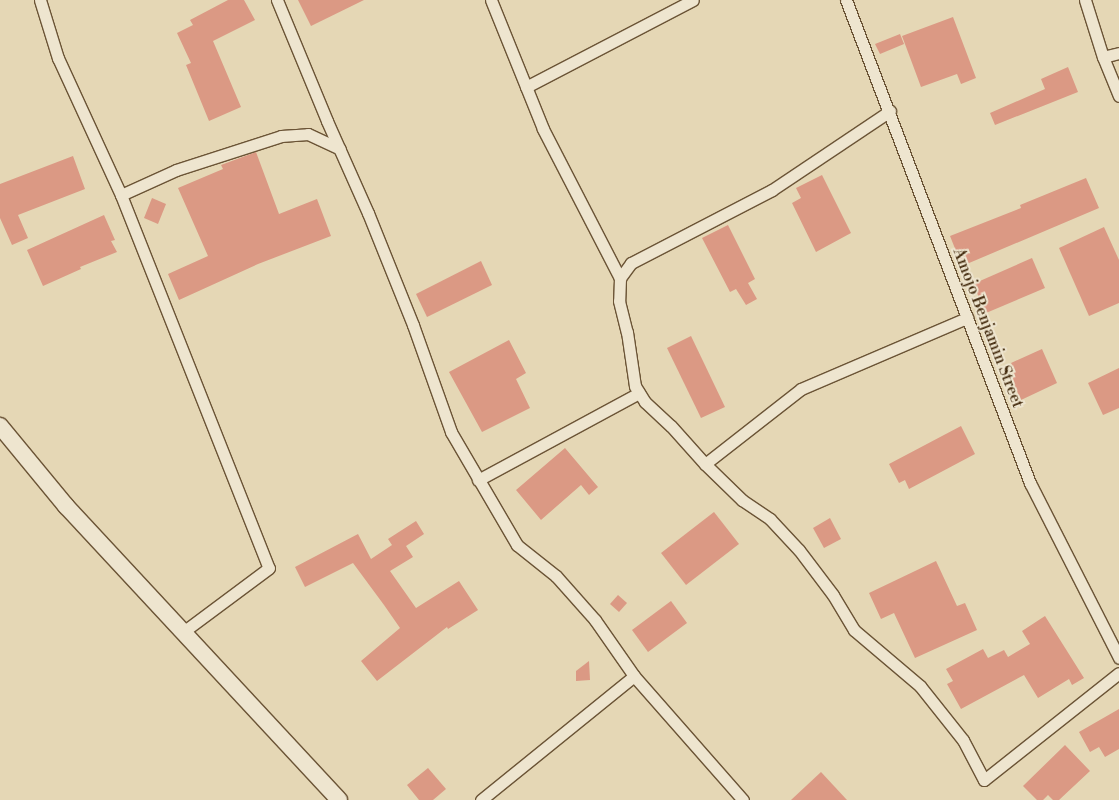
<!DOCTYPE html>
<style>
body{margin:0}
#map{position:relative;width:1119px;height:800px;overflow:hidden;background:#e5d7b5;font-family:"Libre Bodoni",serif}
div>[style]{position:absolute}
[style*='--x']{left:calc(var(--x)*1px);top:calc(var(--y)*1px);width:calc(var(--w)*1px);rotate:calc(var(--a)*1deg)}
.building>*{inset:0;background:#db9984}
.roads{filter:drop-shadow(1px 0 #6b5436) drop-shadow(-1px 0 #6b5436) drop-shadow(0 1px #6b5436) drop-shadow(0 -1px #6b5436)}
.street>*{height:11px;margin:-5.5px;padding:0 5.5px;transform-origin:5.5px;border-radius:5.5px;background:#eee5cf}
.secondary>*{height:16px;margin:-8px;padding:0 8px;transform-origin:8px;border-radius:8px;background:#eee5cf}
span{translate:-50% -50%;white-space:nowrap;text-align:center;line-height:1.15;-webkit-text-stroke:4px #eee5cf;paint-order:stroke}
.street-label{font-size:16px;color:#42290c}
</style>
<div id="map">
<div class="building">
<div style="clip-path:polygon(228px 0,244px 0,255px 20px,213px 41px,241px 107px,209px 121px,186px 65px,191px 63px,177px 33px,193px 25px,190px 20px)"></div>
<div style="clip-path:polygon(298px 0,364px 0,311px 26px)"></div>
<div style="clip-path:polygon(953px 17px,976px 78px,961px 84px,957px 74px,921px 87px,902px 36px)"></div>
<div style="clip-path:polygon(900px 34px,904px 44px,880px 54px,875px 44px)"></div>
<div style="clip-path:polygon(1068px 67px,1078px 92px,995px 125px,990px 113px,1045px 89px,1041px 79px)"></div>
<div style="clip-path:polygon(256px 152px,279px 214px,317px 199px,331px 236px,258px 264px,179px 300px,168px 274px,208px 256px,178px 188px,223px 169px,221px 165px)"></div>
<div style="clip-path:polygon(73px 156px,85px 189px,18px 215px,28px 238px,12px 245px,0 218px,0 184px)"></div>
<div style="clip-path:polygon(822px 175px,851px 233px,816px 252px,792px 203px,801px 198px,796px 188px)"></div>
<div style="clip-path:polygon(1086px 178px,1099px 208px,962px 266px,950px 236px,1021px 208px,1020px 205px)"></div>
<div style="clip-path:polygon(152px 198px,166px 204px,158px 224px,144px 218px)"></div>
<div style="clip-path:polygon(104px 215px,115px 240px,111px 241px,117px 252px,80px 267px,81px 269px,43px 286px,27px 250px)"></div>
<div style="clip-path:polygon(728px 225px,755px 279px,748px 283px,757px 299px,746px 305px,736px 289px,730px 292px,702px 238px)"></div>
<div style="clip-path:polygon(1104px 227px,1119px 260px,1119px 303px,1089px 316px,1059px 248px)"></div>
<div style="clip-path:polygon(1032px 258px,1045px 288px,986px 313px,973px 284px)"></div>
<div style="clip-path:polygon(481px 261px,492px 285px,427px 317px,416px 294px)"></div>
<div style="clip-path:polygon(691px 336px,725px 407px,701px 418px,667px 348px)"></div>
<div style="clip-path:polygon(509px 340px,526px 373px,516px 379px,530px 408px,482px 432px,449px 372px)"></div>
<div style="clip-path:polygon(1042px 349px,1057px 383px,1021px 400px,1008px 371px,1013px 368px,1011px 363px)"></div>
<div style="clip-path:polygon(1119px 368px,1119px 408px,1103px 415px,1088px 383px)"></div>
<div style="clip-path:polygon(961px 426px,975px 454px,909px 489px,905px 480px,899px 483px,889px 464px)"></div>
<div style="clip-path:polygon(565px 448px,598px 487px,589px 495px,581px 485px,541px 520px,516px 490px)"></div>
<div style="clip-path:polygon(714px 512px,739px 544px,686px 585px,661px 553px)"></div>
<div style="clip-path:polygon(830px 518px,841px 539px,824px 548px,813px 528px)"></div>
<div style="clip-path:polygon(416px 521px,424px 534px,406px 546px,413px 557px,390px 571px,416px 608px,459px 581px,478px 610px,448px 629px,447px 627px,377px 681px,361px 661px,400px 628px,384px 605px,353px 563px,305px 587px,295px 567px,358px 534px,371px 559px,392px 545px,388px 539px)"></div>
<div style="clip-path:polygon(936px 561px,957px 606px,965px 603px,977px 630px,915px 658px,894px 613px,881px 619px,869px 593px)"></div>
<div style="clip-path:polygon(618px 595px,627px 603px,619px 612px,610px 604px)"></div>
<div style="clip-path:polygon(671px 601px,687px 623px,648px 652px,632px 630px)"></div>
<div style="clip-path:polygon(1045px 616px,1084px 678px,1072px 685px,1069px 679px,1038px 698px,1024px 675px,961px 709px,947px 684px,953px 681px,946px 669px,983px 649px,988px 658px,1004px 650px,1008px 657px,1030px 644px,1022px 631px)"></div>
<div style="clip-path:polygon(589px 661px,590px 680px,576px 681px,576px 671px)"></div>
<div style="clip-path:polygon(1119px 709px,1119px 749px,1105px 757px,1099px 747px,1090px 752px,1079px 732px)"></div>
<div style="clip-path:polygon(1065px 745px,1090px 771px,1059px 800px,1053px 800px,1048px 795px,1043px 800px,1037px 800px,1023px 786px)"></div>
<div style="clip-path:polygon(428px 768px,446px 789px,433px 800px,419px 800px,407px 785px)"></div>
<div style="clip-path:polygon(821px 772px,847px 800px,791px 800px)"></div>
</div>
<div class="roads">
<div class="street">
<div style="--x:40;--y:0;--w:61;--a:72.8"></div>
<div style="--x:58;--y:58;--w:151;--a:65.3"></div>
<div style="--x:121;--y:195;--w:60;--a:-24.4"></div>
<div style="--x:176;--y:170;--w:110;--a:-17.9"></div>
<div style="--x:281;--y:136;--w:27;--a:-4"></div>
<div style="--x:308;--y:134;--w:35;--a:25"></div>
<div style="--x:277;--y:0;--w:131;--a:67.5"></div>
<div style="--x:327;--y:121;--w:101;--a:66"></div>
<div style="--x:368;--y:213;--w:121;--a:68.1"></div>
<div style="--x:413;--y:325;--w:114;--a:70.4"></div>
<div style="--x:451;--y:432;--w:131;--a:59.7"></div>
<div style="--x:517;--y:545;--w:50;--a:38.5"></div>
<div style="--x:556;--y:576;--w:59;--a:48.4"></div>
<div style="--x:595;--y:620;--w:68;--a:55.1"></div>
<div style="--x:491;--y:0;--w:139;--a:68"></div>
<div style="--x:543;--y:129;--w:168;--a:62.7"></div>
<div style="--x:846;--y:0;--w:517;--a:69.15"></div>
<div style="--x:1030;--y:483;--w:196;--a:63"></div>
<div style="--x:1085;--y:0;--w:60;--a:72.5"></div>
<div style="--x:1119;--y:53;--w:16;--a:166"></div>
<div style="--x:1103;--y:57;--w:42;--a:67.7"></div>
<div style="--x:526;--y:87;--w:188;--a:-27.5"></div>
<div style="--x:890;--y:111;--w:142;--a:146.2"></div>
<div style="--x:772;--y:190;--w:159;--a:152.6"></div>
<div style="--x:631;--y:263;--w:19;--a:126"></div>
<div style="--x:620;--y:278;--w:23;--a:92"></div>
<div style="--x:619;--y:301;--w:32;--a:76"></div>
<div style="--x:627;--y:332;--w:55;--a:81.6"></div>
<div style="--x:635;--y:386;--w:19;--a:58"></div>
<div style="--x:645;--y:402;--w:35;--a:43"></div>
<div style="--x:671;--y:426;--w:51;--a:48.2"></div>
<div style="--x:705;--y:464;--w:52;--a:44.2"></div>
<div style="--x:742;--y:500;--w:34;--a:34"></div>
<div style="--x:770;--y:519;--w:42;--a:46.9"></div>
<div style="--x:799;--y:550;--w:56;--a:52.9"></div>
<div style="--x:833;--y:595;--w:41;--a:59"></div>
<div style="--x:854;--y:630;--w:87;--a:40.3"></div>
<div style="--x:920;--y:686;--w:69;--a:51.5"></div>
<div style="--x:963;--y:740;--w:45;--a:62.3"></div>
<div style="--x:984;--y:780;--w:172;--a:-38.4"></div>
<div style="--x:121;--y:195;--w:401;--a:68.4"></div>
<div style="--x:269;--y:568;--w:107;--a:143.3"></div>
<div style="--x:705;--y:464;--w:122;--a:-38"></div>
<div style="--x:801;--y:389;--w:181;--a:-23.2"></div>
<div style="--x:478;--y:480;--w:183;--a:-28.4"></div>
<div style="--x:481;--y:800;--w:197;--a:-39"></div>
<div style="--x:634;--y:676;--w:165;--a:48.7"></div>
</div>
<div class="secondary">
<div style="--x:0;--y:426;--w:104;--a:50.5"></div>
<div style="--x:66;--y:506;--w:401;--a:47.1"></div>
</div>
</div>
<div class="street-label">
<span style="left:988px;top:328px;rotate:69deg">Amojo Benjamin Street</span>
</div>
</div>
